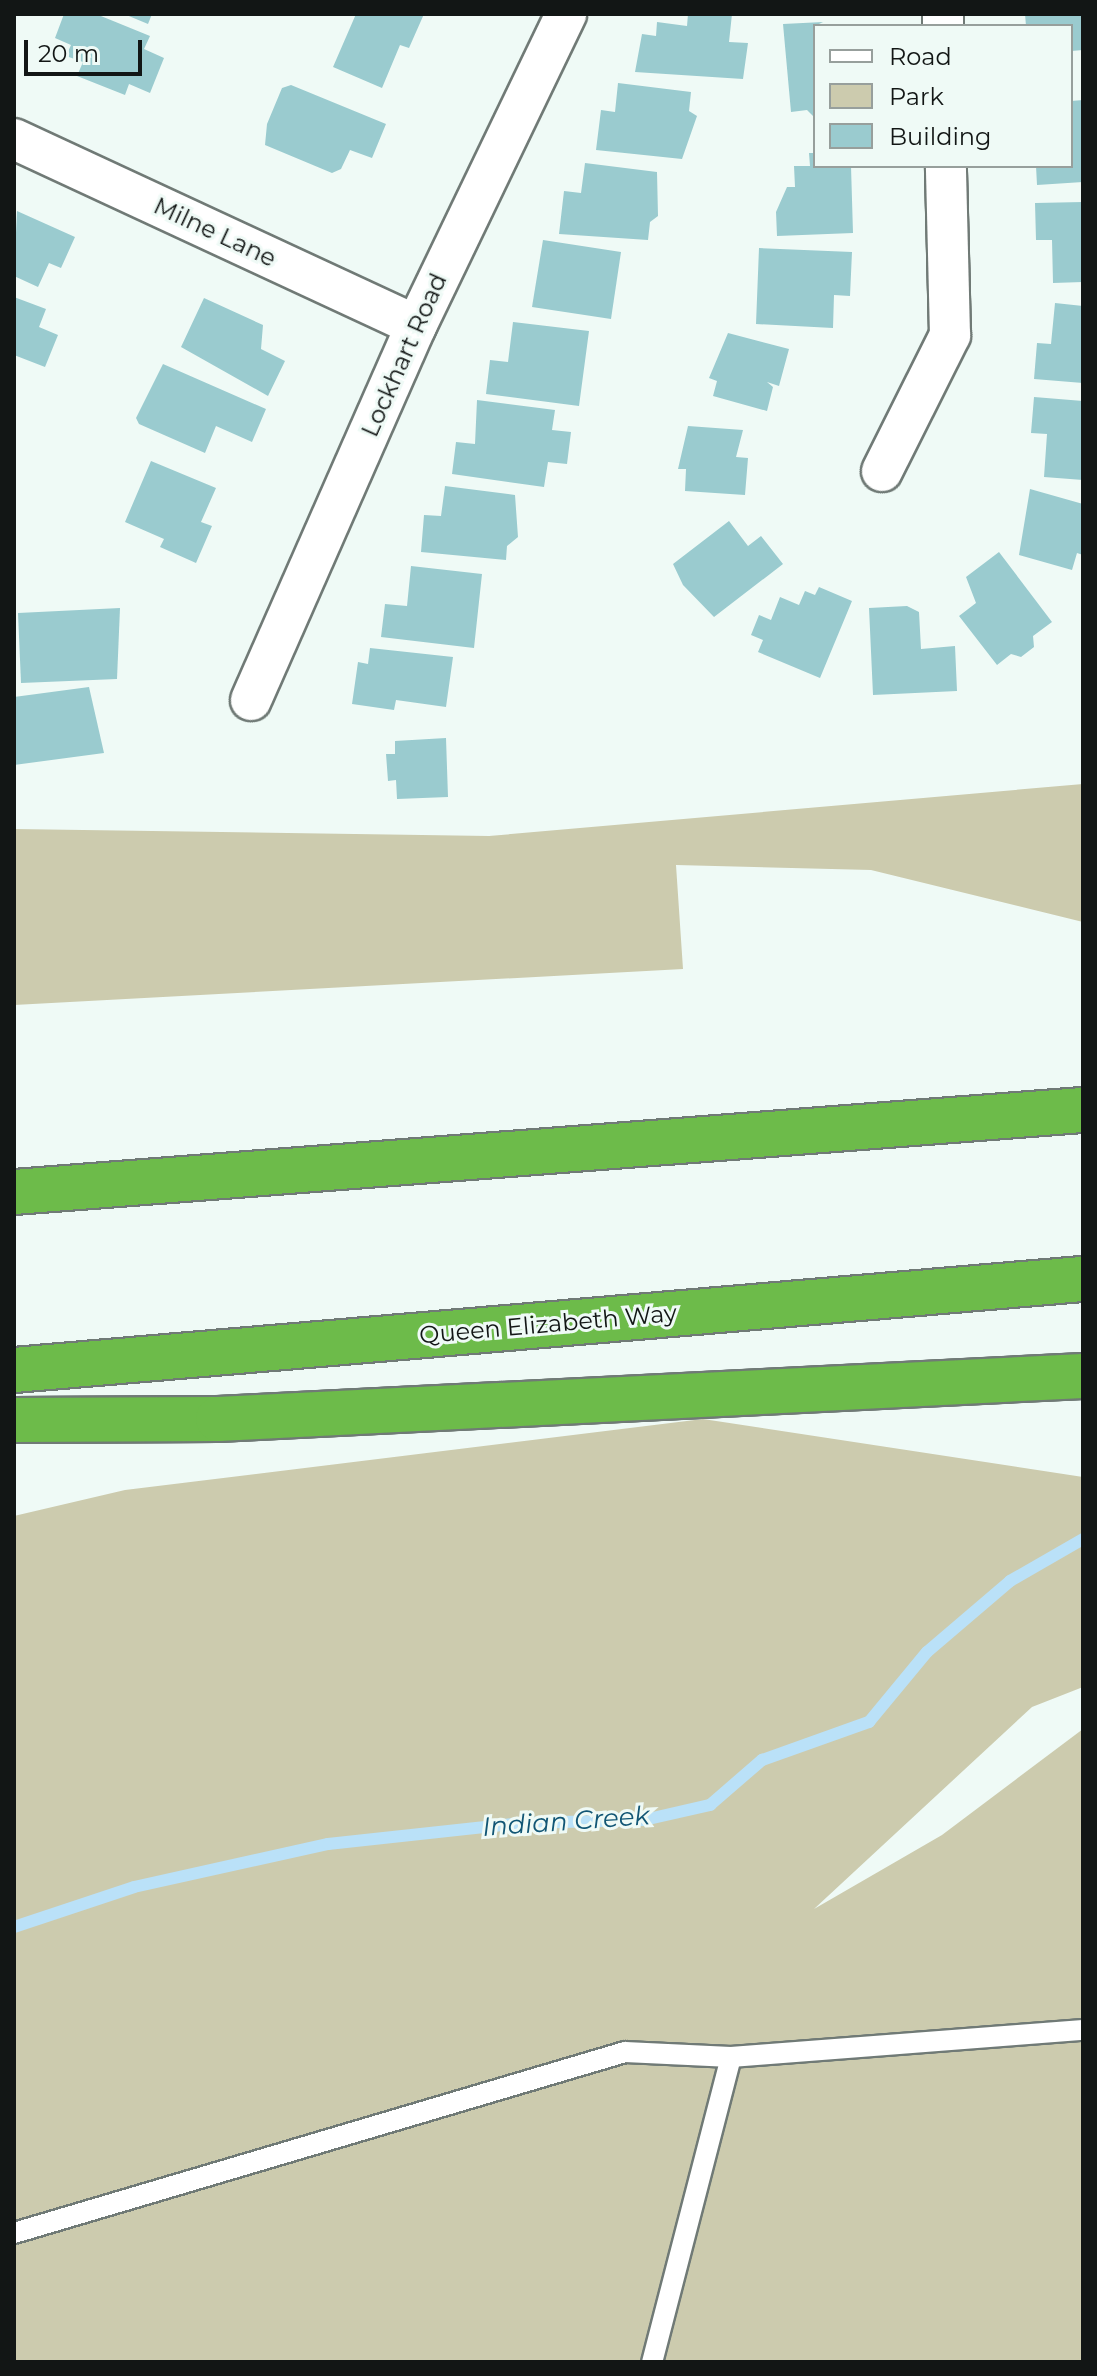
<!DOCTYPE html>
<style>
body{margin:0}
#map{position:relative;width:1097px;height:2376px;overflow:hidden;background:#effaf6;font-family:Montserrat,sans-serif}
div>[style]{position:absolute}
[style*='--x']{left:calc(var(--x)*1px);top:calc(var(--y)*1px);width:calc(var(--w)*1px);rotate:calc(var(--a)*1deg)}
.green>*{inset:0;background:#cccbae}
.stream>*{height:12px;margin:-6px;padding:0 6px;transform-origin:6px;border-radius:6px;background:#bae1f8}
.building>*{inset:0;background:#9acbcf}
.roads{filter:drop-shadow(2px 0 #707a76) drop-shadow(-2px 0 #707a76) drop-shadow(0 2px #707a76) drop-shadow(0 -2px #707a76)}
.lane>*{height:20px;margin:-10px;padding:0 10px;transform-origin:10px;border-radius:10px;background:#fff}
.street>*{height:40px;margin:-20px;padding:0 20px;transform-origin:20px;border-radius:20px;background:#fff}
.highway>*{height:44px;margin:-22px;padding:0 22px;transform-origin:22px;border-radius:22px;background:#6dbb4a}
span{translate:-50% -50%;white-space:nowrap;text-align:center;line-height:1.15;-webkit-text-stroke:6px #effaf6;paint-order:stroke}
.street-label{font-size:24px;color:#121615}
.water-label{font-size:26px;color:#115675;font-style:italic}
.frame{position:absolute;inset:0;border:16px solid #121615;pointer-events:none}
.legend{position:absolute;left:813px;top:24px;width:260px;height:144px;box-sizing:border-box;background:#effaf6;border:2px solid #979f9c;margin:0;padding:10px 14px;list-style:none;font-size:24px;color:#121615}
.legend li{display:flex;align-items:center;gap:16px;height:40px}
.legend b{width:40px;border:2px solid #979f9c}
.scale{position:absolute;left:24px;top:40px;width:118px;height:36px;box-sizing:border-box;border:4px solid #121615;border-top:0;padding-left:10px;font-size:24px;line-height:28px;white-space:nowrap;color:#121615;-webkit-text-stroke:6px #effaf6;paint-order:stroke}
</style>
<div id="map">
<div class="green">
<div style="clip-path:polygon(1083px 784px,1083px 922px,871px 870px,676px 865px,683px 969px,14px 1005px,14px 829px,489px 836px)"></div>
<div style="clip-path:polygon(703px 1419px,1083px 1477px,1083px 1687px,1032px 1707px,814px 1909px,942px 1835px,1083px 1729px,1083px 2362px,14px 2362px,14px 1516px,125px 1490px)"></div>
</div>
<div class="stream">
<div style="--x:14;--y:1927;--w:126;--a:-18.4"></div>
<div style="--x:134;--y:1887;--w:199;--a:-12.5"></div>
<div style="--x:328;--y:1844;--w:193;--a:-6.2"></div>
<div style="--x:520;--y:1823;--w:124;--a:-1.4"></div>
<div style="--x:644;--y:1820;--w:68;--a:-12.8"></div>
<div style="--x:710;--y:1805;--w:69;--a:-40.9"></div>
<div style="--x:762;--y:1760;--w:114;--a:-19.6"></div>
<div style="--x:869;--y:1722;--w:91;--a:-50.4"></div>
<div style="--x:927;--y:1652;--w:109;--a:-40.5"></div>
<div style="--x:1010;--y:1581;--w:84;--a:-29.9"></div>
</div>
<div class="building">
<div style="clip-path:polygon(64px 14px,96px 14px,150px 36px,144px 49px,164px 58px,150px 93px,129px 84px,125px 95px,77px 76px,83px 62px,66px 56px,71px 45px,55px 38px)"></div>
<div style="clip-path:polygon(124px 14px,152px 14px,148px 24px)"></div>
<div style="clip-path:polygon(356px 14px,424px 14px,409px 48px,400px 45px,382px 88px,333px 67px)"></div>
<div style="clip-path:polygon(688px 14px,732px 14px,729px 42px,748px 43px,743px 79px,635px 72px,642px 34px,656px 36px,657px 22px,687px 26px)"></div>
<div style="clip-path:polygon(1025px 14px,1083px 14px,1083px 50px,1071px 51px,1071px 26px,1026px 26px)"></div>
<div style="clip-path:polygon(823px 22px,815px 26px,815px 118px,807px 110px,791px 112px,783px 24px)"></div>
<div style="clip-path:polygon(618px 83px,691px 92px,689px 111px,697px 116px,682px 159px,596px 150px,601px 110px,615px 112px)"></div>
<div style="clip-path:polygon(291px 85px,386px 124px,372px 158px,350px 150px,341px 169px,332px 173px,265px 145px,267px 124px,282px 88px)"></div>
<div style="clip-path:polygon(1083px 100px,1083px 182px,1037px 185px,1036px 166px,1071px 166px,1071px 101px)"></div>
<div style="clip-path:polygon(809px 153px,815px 153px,815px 166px,851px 166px,853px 233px,777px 236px,776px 212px,787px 187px,795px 187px,794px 166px,810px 166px)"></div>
<div style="clip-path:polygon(585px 163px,657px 172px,658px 216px,650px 222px,648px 240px,559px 234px,564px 191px,581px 193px)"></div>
<div style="clip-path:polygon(1083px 202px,1083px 282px,1053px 283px,1052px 240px,1036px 240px,1035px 203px)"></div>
<div style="clip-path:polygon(17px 211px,75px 237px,61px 268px,49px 263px,38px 287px,14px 276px)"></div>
<div style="clip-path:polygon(543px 240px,621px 252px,611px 319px,532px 307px)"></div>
<div style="clip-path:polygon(759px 248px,852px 252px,850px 296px,834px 295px,833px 328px,756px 324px)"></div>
<div style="clip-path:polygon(14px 297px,46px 309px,39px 327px,58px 335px,45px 367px,14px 355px)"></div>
<div style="clip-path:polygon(204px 298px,263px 325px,261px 349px,285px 361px,268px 396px,181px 347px)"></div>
<div style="clip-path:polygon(1055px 303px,1083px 306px,1083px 383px,1034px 379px,1037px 343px,1051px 344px)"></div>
<div style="clip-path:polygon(513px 322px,589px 331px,579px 406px,486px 394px,490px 360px,508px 362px)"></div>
<div style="clip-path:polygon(728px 333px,789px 349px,779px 386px,767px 382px,773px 387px,767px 411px,713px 396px,717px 381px,709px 378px)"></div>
<div style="clip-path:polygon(163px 364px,266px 409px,252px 442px,216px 426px,205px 453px,139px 424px,136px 418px)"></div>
<div style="clip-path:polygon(1034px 397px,1083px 401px,1083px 480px,1044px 477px,1047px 434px,1031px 433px)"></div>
<div style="clip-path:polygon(477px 400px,555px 410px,552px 430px,571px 432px,567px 464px,548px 462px,544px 487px,452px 474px,456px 442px,475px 444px)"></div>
<div style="clip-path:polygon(688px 426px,743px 430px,736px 457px,748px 458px,745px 495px,685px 491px,686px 469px,678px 469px)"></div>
<div style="clip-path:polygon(151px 461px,216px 488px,201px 522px,212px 526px,196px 563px,160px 547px,164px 539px,125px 522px)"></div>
<div style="clip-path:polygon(445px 486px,515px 495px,518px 537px,507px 546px,506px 560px,421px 552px,424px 515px,441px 516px)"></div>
<div style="clip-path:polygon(1030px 489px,1083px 504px,1083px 555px,1077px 553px,1072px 570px,1019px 555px)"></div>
<div style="clip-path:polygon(729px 521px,748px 546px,761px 536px,783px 564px,714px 617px,683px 585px,673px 564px)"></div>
<div style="clip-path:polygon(999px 552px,1052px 622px,1033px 636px,1034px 647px,1021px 657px,1011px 654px,997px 665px,959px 616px,976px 603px,966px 577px)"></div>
<div style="clip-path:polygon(411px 566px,482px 574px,474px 648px,381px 637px,385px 604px,407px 606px)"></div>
<div style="clip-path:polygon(819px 587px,852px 601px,820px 678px,758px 652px,763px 640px,751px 635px,759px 615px,771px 620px,780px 597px,799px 605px,805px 591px,815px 595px)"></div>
<div style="clip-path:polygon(907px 606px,919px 612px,921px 649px,955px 646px,957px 691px,873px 695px,869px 608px)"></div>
<div style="clip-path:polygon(120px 608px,117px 679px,21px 683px,18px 613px)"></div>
<div style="clip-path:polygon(370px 648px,453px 657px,446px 707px,396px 700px,394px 710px,352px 704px,358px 662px,368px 664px)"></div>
<div style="clip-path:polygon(89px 687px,104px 753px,14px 765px,14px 697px)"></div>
<div style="clip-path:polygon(446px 738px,448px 797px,397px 799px,396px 780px,388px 781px,386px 754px,395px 754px,395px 741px)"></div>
</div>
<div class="roads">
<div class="lane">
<div style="--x:731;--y:2057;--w:353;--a:-4.4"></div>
<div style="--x:14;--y:2233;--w:637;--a:-16.5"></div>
<div style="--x:625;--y:2052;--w:106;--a:2.7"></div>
<div style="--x:731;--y:2057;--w:315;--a:104.5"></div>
</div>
<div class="street">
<div style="--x:943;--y:14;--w:12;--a:90"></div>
<div style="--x:14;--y:139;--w:443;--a:24.9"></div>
<div style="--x:882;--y:471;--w:152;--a:-63.4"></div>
<div style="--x:950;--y:335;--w:169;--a:-91.4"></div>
<div style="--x:251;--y:700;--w:409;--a:-66.2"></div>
<div style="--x:416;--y:326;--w:346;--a:-64.3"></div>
</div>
<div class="highway">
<div style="--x:14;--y:1192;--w:1072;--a:-4.39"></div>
<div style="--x:14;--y:1370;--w:1073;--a:-4.87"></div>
<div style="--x:14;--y:1420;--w:204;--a:-0.3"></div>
<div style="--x:218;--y:1419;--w:866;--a:-2.85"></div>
</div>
</div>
<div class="street-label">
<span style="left:215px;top:232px;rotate:25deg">Milne Lane</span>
<span style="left:404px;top:355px;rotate:-66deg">Lockhart Road</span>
<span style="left:548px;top:1324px;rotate:-5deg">Queen Elizabeth Way</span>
</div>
<div class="water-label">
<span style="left:566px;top:1822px;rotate:-4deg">Indian Creek</span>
</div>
<div class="frame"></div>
<ul class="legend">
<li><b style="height:10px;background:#fff"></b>Road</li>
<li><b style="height:22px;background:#cccbae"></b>Park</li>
<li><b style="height:22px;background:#9acbcf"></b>Building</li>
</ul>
<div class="scale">20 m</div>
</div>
